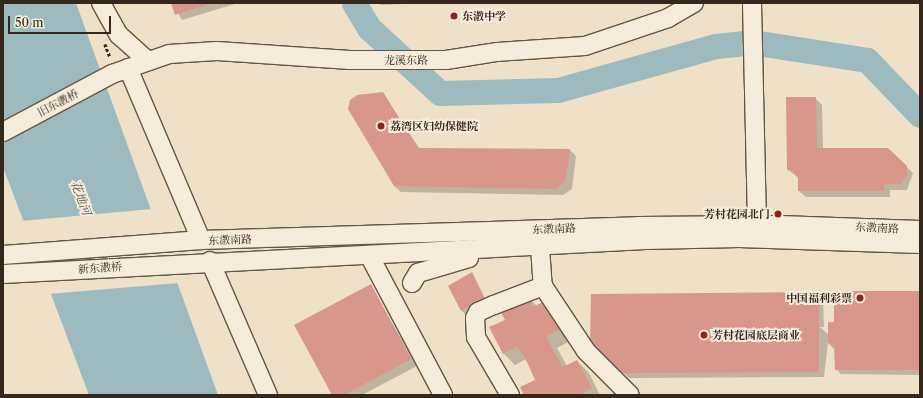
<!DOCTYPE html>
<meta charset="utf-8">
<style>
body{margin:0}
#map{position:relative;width:923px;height:398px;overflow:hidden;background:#efe1c7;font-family:"Libre Caslon Text","Noto Serif SC",serif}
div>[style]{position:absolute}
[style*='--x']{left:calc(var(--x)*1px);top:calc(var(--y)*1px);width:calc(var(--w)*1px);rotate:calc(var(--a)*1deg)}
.water>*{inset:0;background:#9dbbbe}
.pier>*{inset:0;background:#efe1c7}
.shadow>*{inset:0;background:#0003}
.river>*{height:25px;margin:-12.5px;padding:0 12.5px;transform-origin:12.5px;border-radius:12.5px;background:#9dbbbe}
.building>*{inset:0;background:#d8978a}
.path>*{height:2.5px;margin-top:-1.25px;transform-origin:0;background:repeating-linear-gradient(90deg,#34271e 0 3px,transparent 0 5px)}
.roads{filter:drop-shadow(1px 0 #635648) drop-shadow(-1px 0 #635648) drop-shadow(0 1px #635648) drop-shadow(0 -1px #635648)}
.minor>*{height:18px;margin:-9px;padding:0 9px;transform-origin:9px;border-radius:9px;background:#f5ecdb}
.dots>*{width:11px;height:11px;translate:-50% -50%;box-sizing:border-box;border:2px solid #f5ecdb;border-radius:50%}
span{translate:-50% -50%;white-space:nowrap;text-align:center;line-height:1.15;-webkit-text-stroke:4px #f5ecdb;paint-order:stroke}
.poi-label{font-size:11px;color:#34271e;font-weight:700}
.left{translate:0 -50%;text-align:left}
.right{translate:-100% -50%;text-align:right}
.street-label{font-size:11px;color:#34271e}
.water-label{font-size:12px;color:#54534e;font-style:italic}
.frame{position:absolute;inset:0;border:4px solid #34271e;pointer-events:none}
.scale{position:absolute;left:8px;top:16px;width:103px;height:18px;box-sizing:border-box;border:2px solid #34271e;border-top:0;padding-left:5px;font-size:12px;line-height:14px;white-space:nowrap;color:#34271e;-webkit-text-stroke:3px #f5ecdb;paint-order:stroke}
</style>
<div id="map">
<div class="water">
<div style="clip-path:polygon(3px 3px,76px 3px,218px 395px,89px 395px,3px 167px)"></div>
</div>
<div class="pier">
<div style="clip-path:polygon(152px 209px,179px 283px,48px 294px,21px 221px)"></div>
</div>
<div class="shadow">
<div style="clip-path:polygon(172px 3px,238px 3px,182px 20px)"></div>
<div style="clip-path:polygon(378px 3px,427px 3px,380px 5px)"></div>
<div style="clip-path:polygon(382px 93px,420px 149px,570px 150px,576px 156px,572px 189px,563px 195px,401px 192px,394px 186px)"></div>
<div style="clip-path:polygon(815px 98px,822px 105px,823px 149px,887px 149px,913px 173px,907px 190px,890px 190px,890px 197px,806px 197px,799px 191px,799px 178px,788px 170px)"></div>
<div style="clip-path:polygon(472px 274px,487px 302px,465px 314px,462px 311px)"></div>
<div style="clip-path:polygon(370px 285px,417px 366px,362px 395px,333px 395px)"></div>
<div style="clip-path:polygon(920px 292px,920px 375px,841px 374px,836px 369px,835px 350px,828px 343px,824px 377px,629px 378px,597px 349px,818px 293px,823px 298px,824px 327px,820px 327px,829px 335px,835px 323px)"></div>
<div style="clip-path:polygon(525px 295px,537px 306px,546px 301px,572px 340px,557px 348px,567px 366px,577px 361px,589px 373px,600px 395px,525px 395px,537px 380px,526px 359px,515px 365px,503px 353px,506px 320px)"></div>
</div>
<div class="river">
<div style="--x:354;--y:3;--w:29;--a:59"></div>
<div style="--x:369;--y:28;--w:96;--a:42.5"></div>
<div style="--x:440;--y:93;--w:118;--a:-1.5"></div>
<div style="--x:558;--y:90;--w:164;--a:-15.6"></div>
<div style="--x:716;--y:46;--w:36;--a:-6"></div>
<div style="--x:752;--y:42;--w:116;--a:8.9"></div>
<div style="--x:867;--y:60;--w:76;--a:46.1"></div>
</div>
<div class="building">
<div style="clip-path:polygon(171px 3px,211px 3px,175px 15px)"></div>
<div style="clip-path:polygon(383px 92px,418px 148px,570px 149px,565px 182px,556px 189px,394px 186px,348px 109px,350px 100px,357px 95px)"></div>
<div style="clip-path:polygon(786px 97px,816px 97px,817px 148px,888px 148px,907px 166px,907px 175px,901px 184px,884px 184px,884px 191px,798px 191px,798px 178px,792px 170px,787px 170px)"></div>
<div style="clip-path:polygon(472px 272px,485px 299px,461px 311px,448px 286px)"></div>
<div style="clip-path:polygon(371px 284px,411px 359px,344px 395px,332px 395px,294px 325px)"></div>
<div style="clip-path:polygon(834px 291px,920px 291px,920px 370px,835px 370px,834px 344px,828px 343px,828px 322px,834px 322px)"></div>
<div style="clip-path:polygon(819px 292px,819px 372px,623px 373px,590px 344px,591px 294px)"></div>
<div style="clip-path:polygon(526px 294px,533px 307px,547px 300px,561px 329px,546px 336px,554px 352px,563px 367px,577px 360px,592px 388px,579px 395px,524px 395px,520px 387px,535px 380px,528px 364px,518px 346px,503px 354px,489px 327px,505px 320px,498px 307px)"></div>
</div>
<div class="path">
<div style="--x:105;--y:44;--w:14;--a:69"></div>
</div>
<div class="roads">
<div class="minor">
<div style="--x:101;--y:3;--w:37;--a:61"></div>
<div style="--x:119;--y:35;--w:38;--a:42"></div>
<div style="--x:752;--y:3;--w:222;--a:88.7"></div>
<div style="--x:128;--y:68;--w:187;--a:67"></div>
<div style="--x:3;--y:132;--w:123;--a:-28"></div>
<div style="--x:112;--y:74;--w:60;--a:-19.3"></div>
<div style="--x:169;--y:54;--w:48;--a:-3.6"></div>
<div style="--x:217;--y:51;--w:133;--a:3.9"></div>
<div style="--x:350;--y:60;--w:96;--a:0"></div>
<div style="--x:446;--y:60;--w:52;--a:-8.9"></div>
<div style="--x:497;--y:52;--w:88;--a:-3.9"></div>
<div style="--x:585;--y:46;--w:88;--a:-18.6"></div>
<div style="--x:668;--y:18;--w:30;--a:-30"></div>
<div style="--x:540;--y:247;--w:39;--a:86"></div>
<div style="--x:543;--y:286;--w:78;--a:56.5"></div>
<div style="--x:586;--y:351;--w:62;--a:45"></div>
<div style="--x:3;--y:255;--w:199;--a:-4.3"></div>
<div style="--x:201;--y:240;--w:437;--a:-1.8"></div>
<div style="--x:638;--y:226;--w:142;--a:-0.4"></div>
<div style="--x:780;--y:225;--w:140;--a:2"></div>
<div style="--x:369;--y:255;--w:158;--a:62.1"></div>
<div style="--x:210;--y:261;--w:146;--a:66.6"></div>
<div style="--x:3;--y:274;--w:643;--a:-3.03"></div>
<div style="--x:645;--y:240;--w:94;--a:-1.2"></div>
<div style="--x:739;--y:238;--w:181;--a:1.9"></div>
<div style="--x:412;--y:283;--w:12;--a:-59"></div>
<div style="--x:418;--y:273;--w:53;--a:-16.4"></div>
<div style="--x:469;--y:258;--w:9;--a:-90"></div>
<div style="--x:510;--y:395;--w:67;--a:-120.4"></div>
<div style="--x:476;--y:337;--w:19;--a:-93"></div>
<div style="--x:475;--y:318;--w:7;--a:-63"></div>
<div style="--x:478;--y:312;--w:17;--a:-24"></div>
<div style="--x:494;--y:305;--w:53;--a:-21.2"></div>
</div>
</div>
<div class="dots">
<div style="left:454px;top:16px;background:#8f2418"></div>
<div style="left:381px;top:126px;background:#8f2418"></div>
<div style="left:778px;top:214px;background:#8f2418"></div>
<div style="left:860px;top:298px;background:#8f2418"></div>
<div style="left:704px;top:335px;background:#8f2418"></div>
</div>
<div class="poi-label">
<span class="left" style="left:462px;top:16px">东漖中学</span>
<span class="left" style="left:390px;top:126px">荔湾区妇幼保健院</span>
<span class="right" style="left:770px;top:214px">芳村花园北门</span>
<span class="right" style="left:852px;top:298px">中国福利彩票</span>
<span class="left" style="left:712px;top:335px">芳村花园底层商业</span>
</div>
<div class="street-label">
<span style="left:406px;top:60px">龙溪东路</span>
<span style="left:58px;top:103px;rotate:-28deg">旧东漖桥</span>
<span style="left:877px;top:228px;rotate:3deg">东漖南路</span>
<span style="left:554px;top:229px;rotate:-2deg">东漖南路</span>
<span style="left:230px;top:240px;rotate:-2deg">东漖南路</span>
<span style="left:100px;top:268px;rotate:-4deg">新东漖桥</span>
</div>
<div class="water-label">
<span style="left:81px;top:198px;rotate:69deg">花地河</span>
</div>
<div class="frame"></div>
<div class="scale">50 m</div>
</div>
